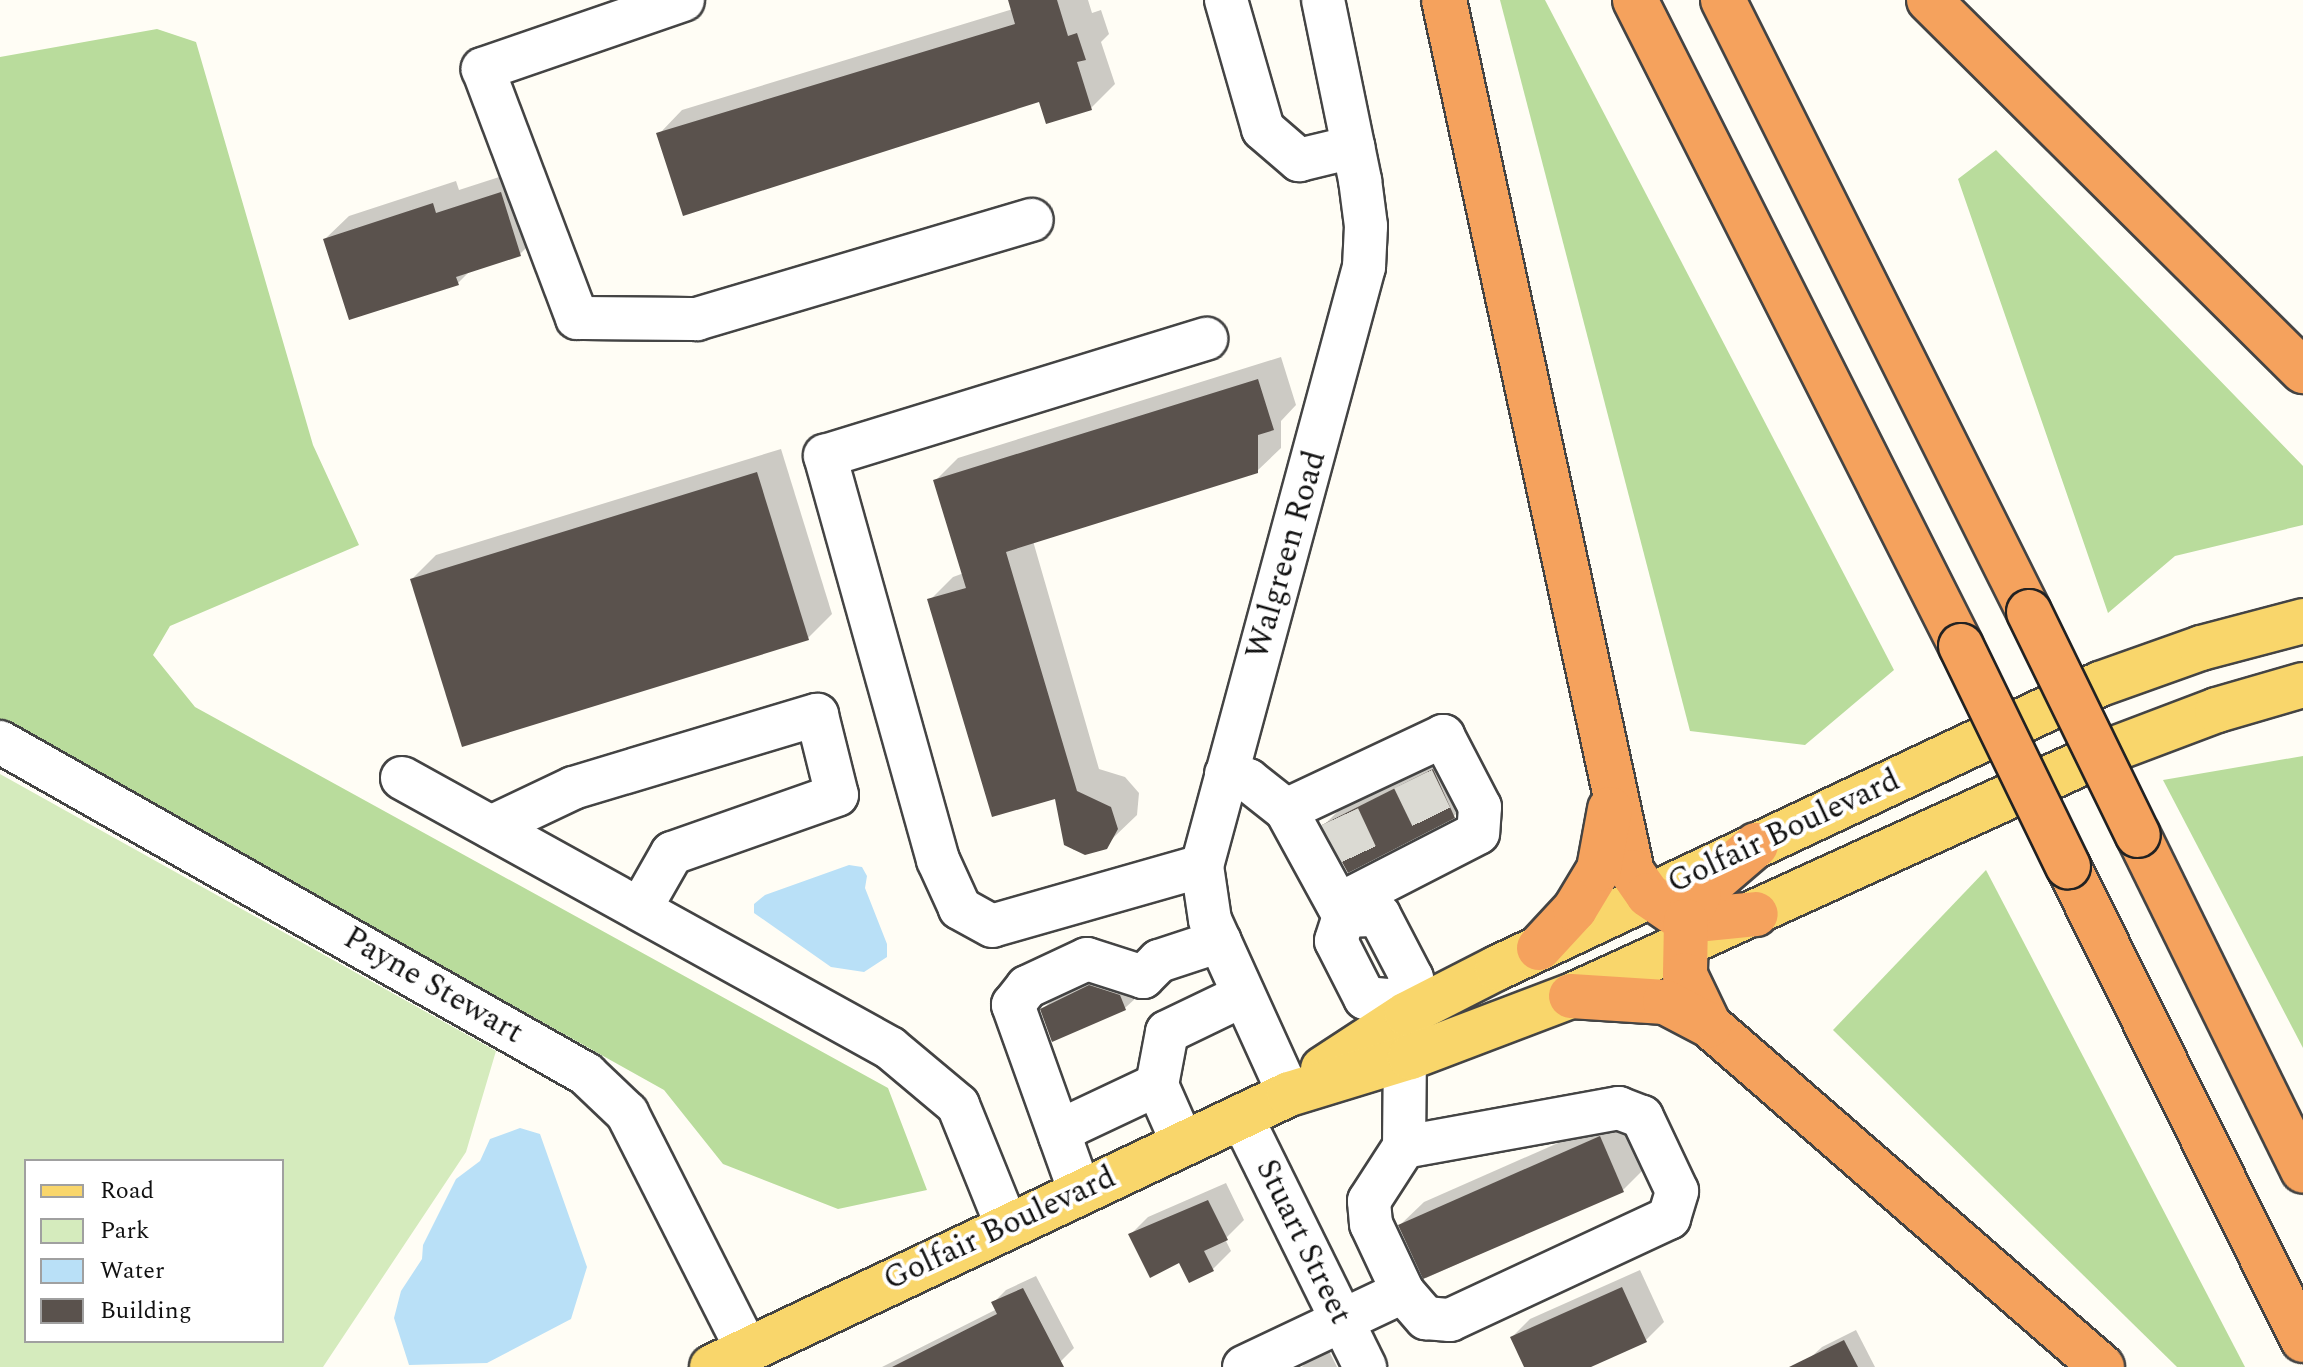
<!DOCTYPE html>
<style>
body{margin:0}
#map{position:relative;width:2303px;height:1367px;overflow:hidden;background:#fffdf5;font-family:Spectral,serif}
div>[style]{position:absolute}
[style*='--x']{left:calc(var(--x)*1px);top:calc(var(--y)*1px);width:calc(var(--w)*1px);rotate:calc(var(--a)*1deg)}
.green>*{inset:0;background:#d5ebbd}
.forest>*{inset:0;background:#b9dc9c}
.water>*{inset:0;background:#b9e0f7}
.shadow>*{inset:0;background:#0003}
.building>*{inset:0;background:#5a524d}
.minor-tunnel>*{height:42px;margin-top:-21px;transform-origin:0;background:repeating-linear-gradient(90deg,#dbdad3 0 42px,transparent 0 63px)}
.roads{filter:drop-shadow(2px 0 #444) drop-shadow(-2px 0 #444) drop-shadow(0 2px #444) drop-shadow(0 -2px #444)}
.minor>*{height:42px;margin:-21px;padding:0 21px;transform-origin:21px;border-radius:21px;background:#fff}
.major>*{height:44px;margin:-22px;padding:0 22px;transform-origin:22px;border-radius:22px;background:#f9d66b}
.highway>*{height:44px;margin:-22px;padding:0 22px;transform-origin:22px;border-radius:22px;background:#f5a25d}
.bridges{filter:drop-shadow(2px 0 #222) drop-shadow(-2px 0 #222) drop-shadow(0 2px #222) drop-shadow(0 -2px #222)}
.highway-bridge>*{height:44px;margin:-22px;padding:0 22px;transform-origin:22px;border-radius:22px;background:#f5a25d}
span{translate:-50% -50%;white-space:nowrap;text-align:center;line-height:1.15;-webkit-text-stroke:8px #fff;paint-order:stroke}
.street-label{font-size:32px;color:#111}
.legend{position:absolute;left:24px;top:1159px;width:260px;height:184px;box-sizing:border-box;background:#fff;border:2px solid #a0a0a0;margin:0;padding:10px 14px;list-style:none;font-size:24px;color:#111}
.legend li{display:flex;align-items:center;gap:16px;height:40px}
.legend b{width:40px;border:2px solid #a0a0a0}
</style>
<div id="map">
<div class="green">
<div style="clip-path:polygon(evenodd,0 774px,496px 1051px,466px 1152px,323px 1367px,0 1367px,0 774px,26px 1161px,282px 1161px,282px 1341px,26px 1341px,26px 1161px)"></div>
</div>
<div class="forest">
<div style="clip-path:polygon(1500px 0,1545px 0,1894px 670px,1805px 745px,1690px 731px)"></div>
<div style="clip-path:polygon(157px 29px,196px 42px,313px 445px,359px 545px,170px 626px,153px 655px,195px 707px,888px 1088px,927px 1190px,838px 1209px,723px 1164px,664px 1090px,0 719px,0 57px)"></div>
<div style="clip-path:polygon(1996px 150px,2303px 466px,2303px 525px,2175px 556px,2108px 613px,1958px 179px)"></div>
<div style="clip-path:polygon(2303px 756px,2303px 1048px,2163px 780px)"></div>
<div style="clip-path:polygon(1986px 870px,2245px 1367px,2177px 1367px,1833px 1030px)"></div>
</div>
<div class="water">
<div style="clip-path:polygon(849px 865px,862px 867px,867px 876px,865px 888px,887px 944px,887px 957px,864px 972px,831px 967px,754px 913px,754px 904px,765px 895px)"></div>
<div style="clip-path:polygon(520px 1128px,540px 1134px,587px 1267px,571px 1319px,487px 1363px,409px 1365px,394px 1318px,401px 1291px,422px 1259px,423px 1245px,456px 1179px,480px 1161px,490px 1139px)"></div>
</div>
<div class="shadow">
<div style="clip-path:polygon(1011px 0,1088px 0,1092px 13px,1101px 10px,1109px 34px,1101px 42px,1115px 84px,1091px 108px,1041px 99px,659px 134px,682px 110px,1013px 9px)"></div>
<div style="clip-path:polygon(524px 169px,544px 230px,520px 254px,471px 270px,458px 283px,325px 239px,349px 216px,456px 181px,459px 190px)"></div>
<div style="clip-path:polygon(1281px 357px,1296px 405px,1281px 421px,1281px 448px,1257px 471px,1033px 541px,1099px 769px,1125px 777px,1139px 793px,1137px 815px,1113px 838px,1096px 852px,1074px 850px,1066px 843px,1056px 796px,930px 600px,953px 577px,964px 573px,935px 481px,958px 458px)"></div>
<div style="clip-path:polygon(781px 449px,832px 614px,808px 638px,412px 579px,436px 555px)"></div>
<div style="clip-path:polygon(1451px 752px,1472px 798px,1454px 816px,1324px 825px,1342px 807px)"></div>
<div style="clip-path:polygon(1102px 974px,1137px 997px,1125px 1008px,1042px 1010px,1054px 998px)"></div>
<div style="clip-path:polygon(1624px 1114px,1647px 1166px,1623px 1190px,1426px 1278px,1400px 1225px,1424px 1202px)"></div>
<div style="clip-path:polygon(1226px 1183px,1244px 1220px,1225px 1239px,1231px 1251px,1213px 1269px,1180px 1261px,1130px 1235px,1148px 1217px)"></div>
<div style="clip-path:polygon(1640px 1270px,1664px 1322px,1646px 1340px,1586px 1367px,1526px 1367px,1512px 1337px,1530px 1319px)"></div>
<div style="clip-path:polygon(1036px 1276px,1074px 1348px,1061px 1361px,1048px 1367px,882px 1367px,997px 1309px,993px 1303px,1006px 1290px)"></div>
<div style="clip-path:polygon(1856px 1330px,1875px 1367px,1814px 1367px,1810px 1358px,1822px 1347px)"></div>
<div style="clip-path:polygon(1329px 1351px,1337px 1367px,1302px 1367px,1307px 1361px)"></div>
</div>
<div class="building">
<div style="clip-path:polygon(1008px 0,1057px 0,1068px 36px,1077px 33px,1086px 60px,1077px 62px,1092px 110px,1046px 124px,1039px 102px,683px 216px,656px 133px,1015px 24px)"></div>
<div style="clip-path:polygon(501px 192px,521px 256px,456px 277px,459px 285px,349px 320px,323px 239px,433px 203px,436px 213px)"></div>
<div style="clip-path:polygon(1258px 379px,1274px 430px,1258px 435px,1258px 473px,1006px 552px,1077px 791px,1111px 807px,1118px 829px,1107px 849px,1085px 855px,1064px 845px,1055px 799px,992px 817px,927px 599px,966px 588px,933px 480px)"></div>
<div style="clip-path:polygon(757px 472px,809px 640px,462px 747px,410px 579px)"></div>
<div style="clip-path:polygon(1433px 769px,1455px 818px,1348px 873px,1322px 825px)"></div>
<div style="clip-path:polygon(1089px 985px,1120px 995px,1126px 1010px,1052px 1042px,1040px 1009px)"></div>
<div style="clip-path:polygon(1600px 1136px,1624px 1192px,1423px 1279px,1398px 1225px)"></div>
<div style="clip-path:polygon(1208px 1200px,1228px 1240px,1204px 1251px,1214px 1271px,1189px 1283px,1179px 1263px,1150px 1278px,1128px 1234px)"></div>
<div style="clip-path:polygon(1622px 1287px,1647px 1342px,1591px 1367px,1524px 1367px,1510px 1337px)"></div>
<div style="clip-path:polygon(1023px 1288px,1064px 1367px,892px 1367px,997px 1314px,991px 1302px)"></div>
<div style="clip-path:polygon(1844px 1340px,1858px 1367px,1789px 1367px)"></div>
</div>
<div class="minor-tunnel">
<div style="--x:1413;--y:779;--w:67;--a:64.2"></div>
<div style="--x:1339;--y:817;--w:66;--a:65"></div>
</div>
<div class="roads">
<div class="minor">
<div style="--x:683;--y:0;--w:212;--a:161"></div>
<div style="--x:483;--y:69;--w:266;--a:69.3"></div>
<div style="--x:577;--y:318;--w:120;--a:0.5"></div>
<div style="--x:697;--y:319;--w:349;--a:-16.5"></div>
<div style="--x:1226;--y:0;--w:134;--a:74"></div>
<div style="--x:1263;--y:129;--w:48;--a:40.7"></div>
<div style="--x:1299;--y:160;--w:56;--a:-13.5"></div>
<div style="--x:0;--y:742;--w:674;--a:29.53"></div>
<div style="--x:586;--y:1074;--w:57;--a:43.6"></div>
<div style="--x:627;--y:1113;--w:266;--a:63.1"></div>
<div style="--x:1226;--y:774;--w:23;--a:15"></div>
<div style="--x:1248;--y:780;--w:48;--a:38.3"></div>
<div style="--x:1286;--y:810;--w:121;--a:61.3"></div>
<div style="--x:1344;--y:916;--w:26;--a:108"></div>
<div style="--x:1336;--y:941;--w:64;--a:63"></div>
<div style="--x:1365;--y:998;--w:36;--a:5"></div>
<div style="--x:402;--y:778;--w:558;--a:28.95"></div>
<div style="--x:890;--y:1048;--w:89;--a:40"></div>
<div style="--x:958;--y:1105;--w:131;--a:68"></div>
<div style="--x:1286;--y:810;--w:174;--a:-25.2"></div>
<div style="--x:1443;--y:736;--w:80;--a:62.5"></div>
<div style="--x:1480;--y:807;--w:26;--a:94"></div>
<div style="--x:1478;--y:833;--w:157;--a:152.8"></div>
<div style="--x:491;--y:827;--w:91;--a:-25.4"></div>
<div style="--x:573;--y:788;--w:255;--a:-16.7"></div>
<div style="--x:817;--y:715;--w:82;--a:76"></div>
<div style="--x:837;--y:795;--w:175;--a:160.6"></div>
<div style="--x:672;--y:853;--w:64;--a:119.7"></div>
<div style="--x:1202;--y:866;--w:218;--a:164.1"></div>
<div style="--x:992;--y:926;--w:37;--a:-151"></div>
<div style="--x:960;--y:908;--w:53;--a:-114.6"></div>
<div style="--x:938;--y:860;--w:420;--a:-105.6"></div>
<div style="--x:825;--y:456;--w:399;--a:-17.1"></div>
<div style="--x:1344;--y:916;--w:35;--a:-2"></div>
<div style="--x:1379;--y:915;--w:71;--a:62.4"></div>
<div style="--x:1412;--y:978;--w:25;--a:116"></div>
<div style="--x:1289;--y:1094;--w:191;--a:-114.4"></div>
<div style="--x:1210;--y:920;--w:55;--a:-98.4"></div>
<div style="--x:1202;--y:866;--w:621;--a:-74.87"></div>
<div style="--x:1364;--y:267;--w:41;--a:-87.2"></div>
<div style="--x:1366;--y:226;--w:46;--a:-97.4"></div>
<div style="--x:1360;--y:180;--w:184;--a:-101.6"></div>
<div style="--x:1241;--y:1116;--w:280;--a:63.7"></div>
<div style="--x:1060;--y:1136;--w:18;--a:-41"></div>
<div style="--x:1074;--y:1124;--w:92;--a:-25.2"></div>
<div style="--x:1183;--y:1144;--w:64;--a:-113.8"></div>
<div style="--x:1157;--y:1085;--w:54;--a:-79.3"></div>
<div style="--x:1167;--y:1032;--w:85;--a:-25.7"></div>
<div style="--x:1080;--y:1192;--w:199;--a:-109.7"></div>
<div style="--x:1013;--y:1005;--w:23;--a:-52"></div>
<div style="--x:1027;--y:987;--w:66;--a:-25"></div>
<div style="--x:1087;--y:959;--w:59;--a:17.8"></div>
<div style="--x:1143;--y:977;--w:23;--a:-45"></div>
<div style="--x:1159;--y:961;--w:64;--a:-18.2"></div>
<div style="--x:1403;--y:1292;--w:35;--a:49"></div>
<div style="--x:1426;--y:1318;--w:24;--a:5"></div>
<div style="--x:1450;--y:1320;--w:242;--a:-25"></div>
<div style="--x:1669;--y:1218;--w:28;--a:-73"></div>
<div style="--x:1677;--y:1191;--w:82;--a:-115.3"></div>
<div style="--x:1642;--y:1117;--w:25;--a:-159"></div>
<div style="--x:1619;--y:1108;--w:219;--a:169.7"></div>
<div style="--x:1244;--y:1367;--w:176;--a:-25.3"></div>
<div style="--x:1403;--y:1292;--w:75;--a:-115.2"></div>
<div style="--x:1371;--y:1224;--w:23;--a:-95"></div>
<div style="--x:1369;--y:1201;--w:64;--a:-57.1"></div>
<div style="--x:1404;--y:1147;--w:89;--a:-89.4"></div>
</div>
<div class="major">
<div style="--x:1323;--y:1069;--w:100;--a:-33.2"></div>
<div style="--x:1407;--y:1014;--w:101;--a:-27.1"></div>
<div style="--x:1497;--y:968;--w:667;--a:-25.22"></div>
<div style="--x:2100;--y:684;--w:107;--a:-19.6"></div>
<div style="--x:2201;--y:648;--w:106;--a:-14.8"></div>
<div style="--x:712;--y:1367;--w:638;--a:-25.32"></div>
<div style="--x:1289;--y:1094;--w:127;--a:-17"></div>
<div style="--x:1410;--y:1057;--w:172;--a:-20.8"></div>
<div style="--x:1571;--y:996;--w:588;--a:-24.52"></div>
<div style="--x:2106;--y:752;--w:119;--a:-20.7"></div>
<div style="--x:2217;--y:710;--w:90;--a:-16.2"></div>
</div>
<div class="highway">
<div style="--x:1444;--y:0;--w:892;--a:77.83"></div>
<div style="--x:1632;--y:872;--w:28;--a:55"></div>
<div style="--x:1648;--y:895;--w:46;--a:34.4"></div>
<div style="--x:1686;--y:921;--w:70;--a:-5.7"></div>
<div style="--x:1635;--y:0;--w:724;--a:63.22"></div>
<div style="--x:1723;--y:0;--w:684;--a:63.43"></div>
<div style="--x:1929;--y:0;--w:527;--a:44.77"></div>
<div style="--x:2138;--y:835;--w:374;--a:63.8"></div>
<div style="--x:1756;--y:845;--w:75;--a:139.3"></div>
<div style="--x:1699;--y:894;--w:30;--a:116"></div>
<div style="--x:1686;--y:921;--w:54;--a:91.1"></div>
<div style="--x:1685;--y:975;--w:55;--a:64.4"></div>
<div style="--x:1709;--y:1025;--w:521;--a:41.03"></div>
<div style="--x:2068;--y:866;--w:529;--a:63.63"></div>
<div style="--x:1539;--y:948;--w:53;--a:-47.3"></div>
<div style="--x:1575;--y:909;--w:47;--a:-59"></div>
<div style="--x:1599;--y:869;--w:61;--a:-79.6"></div>
<div style="--x:1571;--y:996;--w:94;--a:3.7"></div>
<div style="--x:1665;--y:1002;--w:50;--a:27.6"></div>
</div>
</div>
<div class="bridges">
<div class="highway-bridge">
<div style="--x:2029;--y:612;--w:248;--a:64"></div>
<div style="--x:1961;--y:646;--w:245;--a:64.1"></div>
</div>
</div>
<div class="street-label">
<span style="left:1287px;top:555px;rotate:-74deg">Walgreen Road</span>
<span style="left:1784px;top:832px;rotate:-25deg">Golfair Boulevard</span>
<span style="left:433px;top:986px;rotate:30deg">Payne Stewart</span>
<span style="left:1000px;top:1229px;rotate:-25deg">Golfair Boulevard</span>
<span style="left:1303px;top:1242px;rotate:64deg">Stuart Street</span>
</div>
<ul class="legend">
<li><b style="height:10px;background:#f9d66b"></b>Road</li>
<li><b style="height:22px;background:#d5ebbd"></b>Park</li>
<li><b style="height:22px;background:#b9e0f7"></b>Water</li>
<li><b style="height:22px;background:#5a524d"></b>Building</li>
</ul>
</div>
